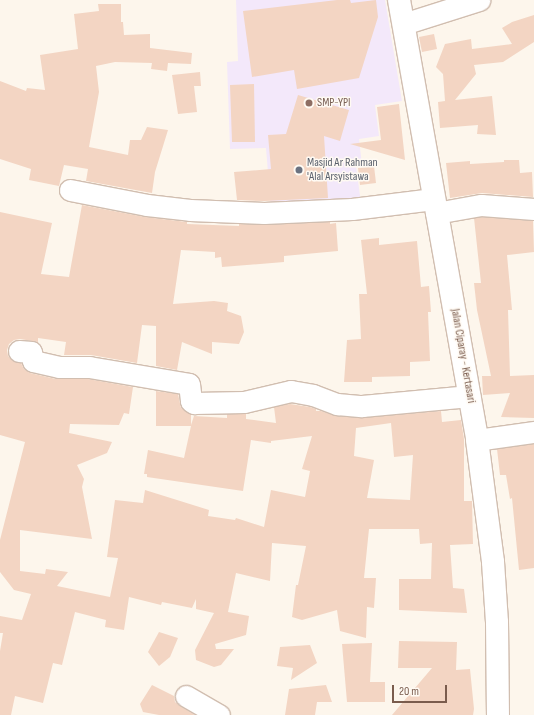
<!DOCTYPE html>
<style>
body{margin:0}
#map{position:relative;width:534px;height:715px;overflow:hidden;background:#fdf6ec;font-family:"Sofia Sans Condensed",sans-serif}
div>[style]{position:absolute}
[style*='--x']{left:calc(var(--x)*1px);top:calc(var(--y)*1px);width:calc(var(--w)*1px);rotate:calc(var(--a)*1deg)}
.education>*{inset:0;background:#f3e8fa}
.building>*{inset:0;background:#f3d5c3}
.roads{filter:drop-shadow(1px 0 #d1beb0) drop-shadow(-1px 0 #d1beb0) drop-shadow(0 1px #d1beb0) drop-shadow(0 -1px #d1beb0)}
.street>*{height:21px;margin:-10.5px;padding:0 10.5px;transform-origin:10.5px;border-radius:10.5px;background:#fff}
.secondary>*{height:22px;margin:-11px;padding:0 11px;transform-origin:11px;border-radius:11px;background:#fff}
.dots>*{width:11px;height:11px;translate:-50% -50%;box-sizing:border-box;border:2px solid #fffaf3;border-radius:50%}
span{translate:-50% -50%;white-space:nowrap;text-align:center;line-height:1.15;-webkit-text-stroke:3px #fffaf3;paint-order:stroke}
.education-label{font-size:12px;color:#785e54}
.left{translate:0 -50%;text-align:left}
.worship-label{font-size:12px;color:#5b616d}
.street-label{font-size:12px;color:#7a5c4d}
.scale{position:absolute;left:392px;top:685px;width:55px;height:18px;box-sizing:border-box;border:2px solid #7a5c4d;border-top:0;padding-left:5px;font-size:12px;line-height:14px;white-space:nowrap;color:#7a5c4d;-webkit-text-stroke:3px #fffaf3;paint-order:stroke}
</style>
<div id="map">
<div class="education">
<div style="clip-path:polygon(236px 0,385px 0,402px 101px,375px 105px,379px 136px,359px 139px,362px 165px,356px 166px,361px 203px,271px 209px,266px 148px,230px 149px,227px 62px,238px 61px)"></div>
</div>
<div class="building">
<div style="clip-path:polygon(337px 0,350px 0,351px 3px,376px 0,378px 17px,359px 78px,297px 89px,294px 70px,252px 77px,243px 11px)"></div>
<div style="clip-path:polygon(98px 4px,121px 4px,121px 22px,123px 22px,124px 35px,150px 34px,150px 48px,192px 53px,191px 64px,168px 63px,167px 71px,151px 69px,152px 63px,115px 62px,96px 66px,99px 92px,89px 147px,128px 155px,130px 140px,141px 140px,147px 127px,168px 130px,155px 172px,152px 193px,86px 181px,88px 169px,64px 165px,59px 186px,29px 180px,31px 169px,0 159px,0 81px,26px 91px,27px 88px,45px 90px,40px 55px,78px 49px,74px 14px,99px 11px)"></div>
<div style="clip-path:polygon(534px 15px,534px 42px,503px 62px,474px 65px,476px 74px,455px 100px,492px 96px,496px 135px,477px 134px,478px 125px,440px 128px,438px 102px,445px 101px,443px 74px,436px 67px,445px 44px,471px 39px,472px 49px,512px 44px,502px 28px,512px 22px)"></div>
<div style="clip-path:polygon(434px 34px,437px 49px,422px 52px,419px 37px)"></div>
<div style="clip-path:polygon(200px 72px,201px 86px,194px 86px,197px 112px,178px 114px,172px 75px)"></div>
<div style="clip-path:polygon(254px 84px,255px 142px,232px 142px,230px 85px)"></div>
<div style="clip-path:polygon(298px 95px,349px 110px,340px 141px,324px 136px,328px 198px,264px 201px,237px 200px,234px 172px,271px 169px,268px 135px,286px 134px)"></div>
<div style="clip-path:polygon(399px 104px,405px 160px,350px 144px,381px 140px,377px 107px)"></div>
<div style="clip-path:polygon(504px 160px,519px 160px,520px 173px,532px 172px,533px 197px,482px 193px,450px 198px,446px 163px,470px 161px,470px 164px,504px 162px)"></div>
<div style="clip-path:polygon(374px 166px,376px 183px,360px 185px,358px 168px)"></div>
<div style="clip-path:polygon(evenodd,82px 205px,145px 217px,187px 222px,187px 224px,239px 226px,239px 224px,265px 225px,330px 222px,330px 224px,336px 223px,338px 251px,284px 256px,284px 262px,222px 267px,221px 257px,215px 258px,215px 252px,181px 250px,173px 304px,214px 301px,228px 303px,227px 311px,241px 316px,244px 332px,239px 344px,212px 342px,212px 354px,182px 342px,177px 370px,156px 366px,156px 326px,142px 325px,137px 363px,91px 355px,64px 355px,66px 342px,38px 338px,38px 342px,20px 339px,14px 340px,9px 344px,7px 350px,8px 356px,13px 361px,21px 363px,24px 369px,30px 373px,56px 379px,88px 379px,133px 387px,129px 414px,124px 413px,119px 425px,70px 424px,69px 433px,112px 442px,107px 453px,77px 465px,84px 479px,82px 487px,92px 539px,20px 530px,20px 571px,45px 574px,46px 569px,68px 572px,57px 586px,110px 597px,118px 558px,107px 557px,115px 500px,143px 503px,145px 490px,209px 510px,208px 516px,235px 520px,236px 518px,264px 527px,271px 490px,305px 497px,310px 471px,302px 469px,312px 436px,271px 441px,271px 443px,251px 440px,243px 491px,147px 477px,147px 474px,144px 474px,148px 450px,184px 458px,191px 426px,156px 426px,156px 391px,178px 394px,181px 408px,191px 414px,191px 425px,194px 416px,227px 418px,227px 414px,246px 414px,246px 419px,276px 423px,274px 407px,290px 404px,310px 407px,316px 409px,316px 411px,321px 411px,336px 416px,361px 418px,441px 411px,442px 422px,461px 420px,464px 439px,464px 501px,472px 501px,473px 544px,450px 545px,453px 588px,464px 589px,467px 613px,399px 610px,399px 579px,431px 579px,432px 543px,420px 544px,419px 529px,369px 529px,364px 578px,376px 578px,374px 608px,367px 607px,366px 638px,340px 631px,337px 610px,302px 620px,292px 617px,296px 585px,298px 585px,306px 546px,272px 543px,270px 581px,236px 573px,228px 612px,249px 616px,246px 635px,215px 644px,216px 649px,234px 649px,221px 665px,214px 667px,196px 660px,195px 650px,214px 613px,196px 609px,196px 599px,192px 608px,162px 602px,161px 605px,129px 597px,124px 630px,105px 627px,106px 620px,75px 612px,62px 665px,53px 663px,43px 703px,15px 696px,11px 715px,0 715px,0 651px,3px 633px,0 633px,0 616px,22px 620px,31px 594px,14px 590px,0 572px,0 540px,25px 442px,0 435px,0 212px,52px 223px,41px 274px,69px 277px,82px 205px,391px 423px,394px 457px,413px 455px,410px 500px,367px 498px,374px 460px,354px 456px,356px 428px,391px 423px)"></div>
<div style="clip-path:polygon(482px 217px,533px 221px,534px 252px,507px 255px,512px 310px,508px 310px,510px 376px,534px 375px,534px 418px,501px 417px,510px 393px,483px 395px,482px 376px,491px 376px,477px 310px,474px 283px,481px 283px,474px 218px)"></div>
<div style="clip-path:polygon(379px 238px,379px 245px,417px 241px,421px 287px,429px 286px,431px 312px,428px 312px,430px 361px,410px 362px,410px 376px,372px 377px,372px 382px,344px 382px,347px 340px,361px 339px,359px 294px,367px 294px,361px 240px)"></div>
<div style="clip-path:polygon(534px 444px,534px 568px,519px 570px,512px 498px,510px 499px,506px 475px,500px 475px,497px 449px)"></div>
<div style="clip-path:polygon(159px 632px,178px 638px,170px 657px,159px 666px,148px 652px)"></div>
<div style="clip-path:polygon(399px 641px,457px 642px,456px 670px,470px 669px,474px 709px,473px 715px,392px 715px,432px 668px,398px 668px)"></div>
<div style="clip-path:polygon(372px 643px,370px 682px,385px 682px,385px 702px,347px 702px,342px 644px)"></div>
<div style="clip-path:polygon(310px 645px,317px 663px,291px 680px,293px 668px,277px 666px,280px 647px)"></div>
<div style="clip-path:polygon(152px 685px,174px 696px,175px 702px,180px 706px,195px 715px,159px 715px,143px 712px,140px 704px)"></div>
<div style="clip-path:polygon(326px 685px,332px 702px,317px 702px,315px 715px,285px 715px,289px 689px)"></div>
</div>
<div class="roads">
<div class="street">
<div style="--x:403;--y:24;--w:80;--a:-17.5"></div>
<div style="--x:70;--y:190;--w:78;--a:11"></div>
<div style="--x:147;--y:205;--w:43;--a:6.6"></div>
<div style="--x:190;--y:210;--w:74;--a:2.3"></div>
<div style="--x:264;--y:213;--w:88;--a:-2.6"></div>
<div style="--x:352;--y:209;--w:82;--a:-7"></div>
<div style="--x:436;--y:213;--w:46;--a:-10.1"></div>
<div style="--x:481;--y:205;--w:53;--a:4.3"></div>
<div style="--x:19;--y:351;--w:12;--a:5"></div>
<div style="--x:31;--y:352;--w:9;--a:77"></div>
<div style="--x:33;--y:361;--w:27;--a:13"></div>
<div style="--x:59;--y:367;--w:30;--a:0"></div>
<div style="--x:89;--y:367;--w:101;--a:9.6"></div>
<div style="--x:189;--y:384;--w:17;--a:83"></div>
<div style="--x:191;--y:401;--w:4;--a:34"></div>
<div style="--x:194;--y:403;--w:50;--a:-1.1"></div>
<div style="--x:244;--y:402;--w:48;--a:-13.2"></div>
<div style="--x:291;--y:391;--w:22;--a:10"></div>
<div style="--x:313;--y:395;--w:26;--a:21"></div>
<div style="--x:337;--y:404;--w:25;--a:5"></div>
<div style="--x:362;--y:406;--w:108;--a:-5.3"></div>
<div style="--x:477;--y:440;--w:58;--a:-8"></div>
<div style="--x:186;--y:696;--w:38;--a:30"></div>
</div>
<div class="secondary">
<div style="--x:399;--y:0;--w:447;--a:79.9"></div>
<div style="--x:477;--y:440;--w:123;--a:82.5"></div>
<div style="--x:493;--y:562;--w:60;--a:86.2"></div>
<div style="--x:497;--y:622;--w:93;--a:89.4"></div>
</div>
</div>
<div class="dots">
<div style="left:309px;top:103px;background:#8d6e63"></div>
<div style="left:299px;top:170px;background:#6b7280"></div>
</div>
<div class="education-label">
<span class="left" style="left:317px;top:103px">SMP-YPI</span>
</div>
<div class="worship-label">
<span class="left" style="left:307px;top:170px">Masjid Ar Rahman<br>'Alal Arsyistawa</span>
</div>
<div class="street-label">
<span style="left:463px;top:356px;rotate:80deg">Jalan Ciparay - Kertasari</span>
</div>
<div class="scale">20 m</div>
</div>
